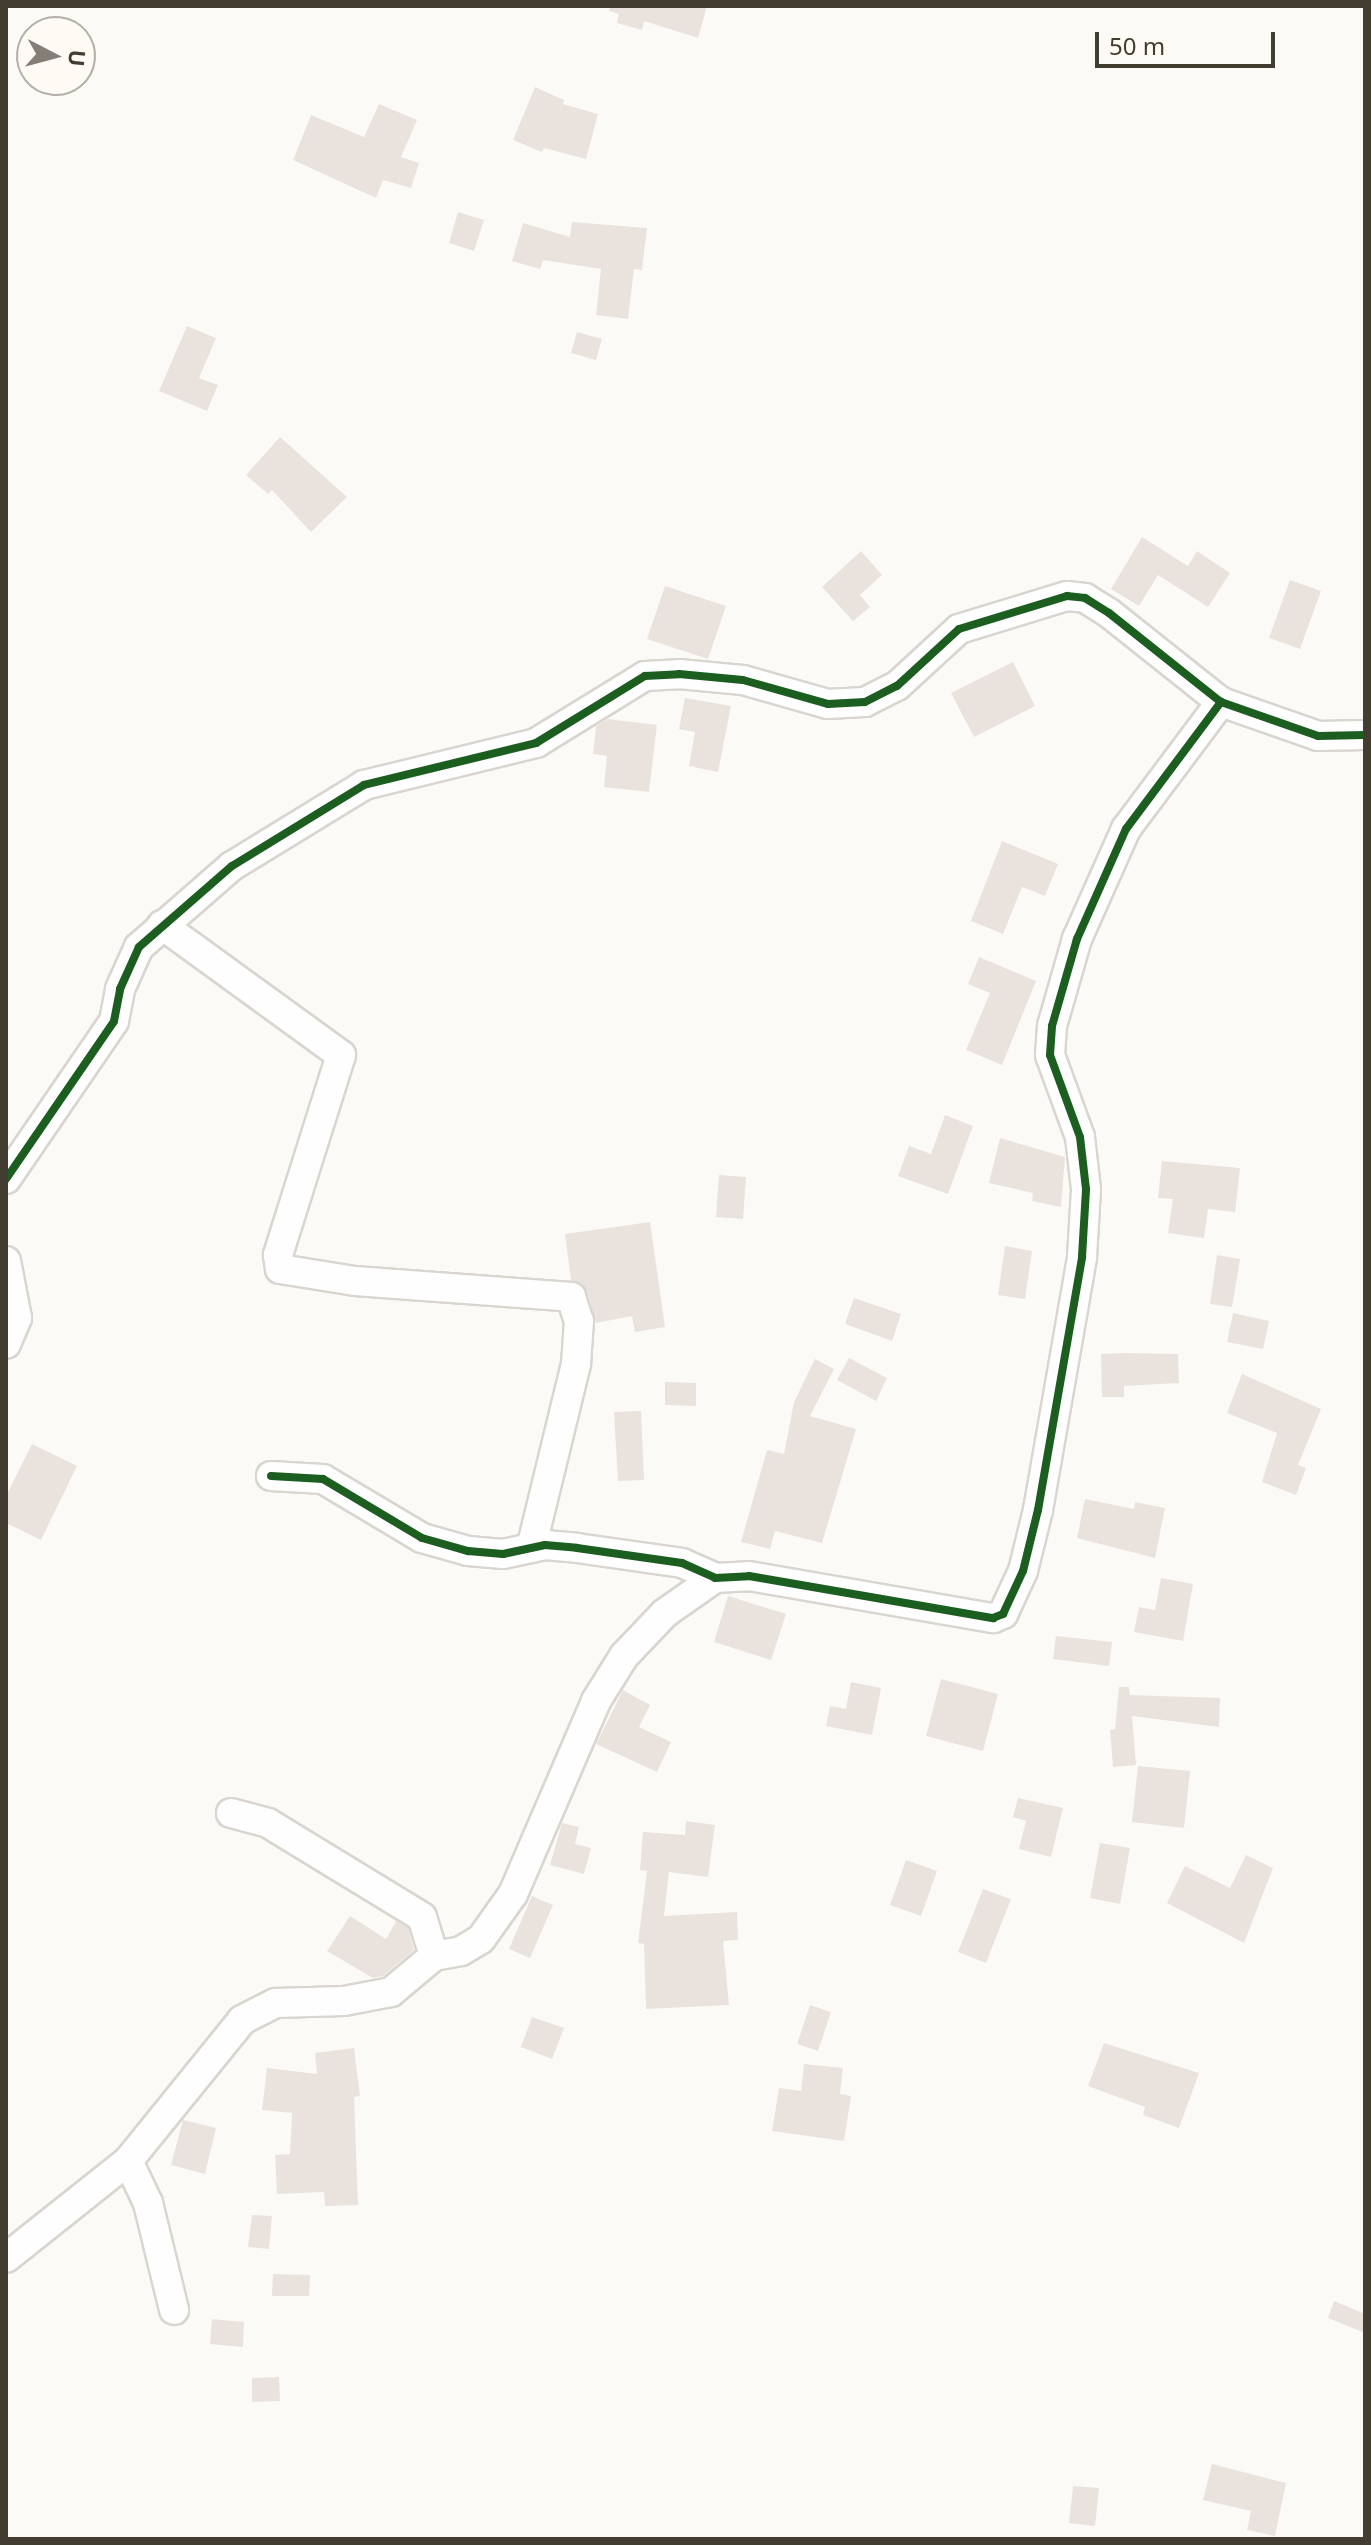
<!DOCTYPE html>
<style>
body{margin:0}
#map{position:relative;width:1371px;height:2545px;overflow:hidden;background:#fcfaf7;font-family:"Noto Sans",sans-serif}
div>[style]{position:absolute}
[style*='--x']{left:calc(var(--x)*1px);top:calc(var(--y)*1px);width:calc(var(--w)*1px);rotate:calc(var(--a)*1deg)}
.building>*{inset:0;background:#eae3dd}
.roads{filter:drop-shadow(2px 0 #d9d5cf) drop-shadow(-2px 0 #d9d5cf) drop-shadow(0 2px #d9d5cf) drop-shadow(0 -2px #d9d5cf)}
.minor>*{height:28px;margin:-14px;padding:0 14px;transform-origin:14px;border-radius:14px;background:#fffefe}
.cycleway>*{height:8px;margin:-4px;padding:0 4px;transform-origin:4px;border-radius:4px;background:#1b5e20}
span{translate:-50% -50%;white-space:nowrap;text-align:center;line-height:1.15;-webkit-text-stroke:8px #fefbf5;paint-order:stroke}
.frame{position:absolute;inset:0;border:8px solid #433c31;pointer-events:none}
.north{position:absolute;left:16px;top:16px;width:80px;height:80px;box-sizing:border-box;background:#fefbf5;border:2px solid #b3afa7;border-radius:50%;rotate:96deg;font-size:22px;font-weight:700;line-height:32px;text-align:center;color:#433c31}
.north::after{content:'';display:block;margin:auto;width:28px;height:36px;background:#847e76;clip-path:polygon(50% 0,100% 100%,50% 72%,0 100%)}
.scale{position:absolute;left:1095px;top:32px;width:180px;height:36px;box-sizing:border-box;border:4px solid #433c31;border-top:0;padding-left:10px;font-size:24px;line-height:28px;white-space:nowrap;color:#433c31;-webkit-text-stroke:6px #fefbf5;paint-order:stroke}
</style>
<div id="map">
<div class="building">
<div style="clip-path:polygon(610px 6px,707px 6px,698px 38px,644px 21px,642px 30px,617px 23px,619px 14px,609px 11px)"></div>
<div style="clip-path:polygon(535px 87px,564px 100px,563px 104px,598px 114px,586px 159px,544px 148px,542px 152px,513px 140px)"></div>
<div style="clip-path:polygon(379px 104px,417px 120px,401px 157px,419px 163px,411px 188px,383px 180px,376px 198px,293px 160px,311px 115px,364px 137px)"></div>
<div style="clip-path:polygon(458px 212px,484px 220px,474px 251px,449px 243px)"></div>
<div style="clip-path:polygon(572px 222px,647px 228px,642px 270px,634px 269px,628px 319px,596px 315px,601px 269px,543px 260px,540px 269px,512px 261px,523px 223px,570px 237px)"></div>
<div style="clip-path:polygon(187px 326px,216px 338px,199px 378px,218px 385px,207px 411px,159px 391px)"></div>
<div style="clip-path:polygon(577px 332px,602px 339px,596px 360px,571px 353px)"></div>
<div style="clip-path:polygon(280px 437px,347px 497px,311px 532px,272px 490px,268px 494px,246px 475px)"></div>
<div style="clip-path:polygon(1142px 537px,1188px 566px,1197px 551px,1230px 573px,1208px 607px,1158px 575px,1139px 606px,1111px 589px)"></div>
<div style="clip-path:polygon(861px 551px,882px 575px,860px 595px,870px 607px,853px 621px,822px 587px)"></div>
<div style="clip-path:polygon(1290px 580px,1321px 591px,1300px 649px,1269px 638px)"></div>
<div style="clip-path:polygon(665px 586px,726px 606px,708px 659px,647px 639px)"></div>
<div style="clip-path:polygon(1013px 662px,1035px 706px,974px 737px,951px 693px)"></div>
<div style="clip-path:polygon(685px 698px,731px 706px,718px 772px,689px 766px,695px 732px,679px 729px)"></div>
<div style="clip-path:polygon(608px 719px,657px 725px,649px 792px,604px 787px,607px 756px,593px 754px,596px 726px)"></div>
<div style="clip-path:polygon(1002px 841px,1058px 864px,1045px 896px,1022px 887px,1003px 934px,971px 921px)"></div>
<div style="clip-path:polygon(979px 957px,1036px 981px,1002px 1065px,966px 1050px,990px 993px,968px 984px)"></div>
<div style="clip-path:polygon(945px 1115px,973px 1126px,948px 1194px,898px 1176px,909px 1146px,931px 1154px)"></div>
<div style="clip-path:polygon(1000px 1138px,1065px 1157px,1061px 1207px,1032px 1201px,1033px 1193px,989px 1183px)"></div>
<div style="clip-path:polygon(1162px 1161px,1240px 1168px,1235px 1212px,1208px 1209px,1204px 1238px,1168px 1233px,1173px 1199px,1158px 1198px)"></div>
<div style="clip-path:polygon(719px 1175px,746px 1177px,743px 1219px,716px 1217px)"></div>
<div style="clip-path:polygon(650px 1222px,665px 1327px,635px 1332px,632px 1316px,596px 1323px,587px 1291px,571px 1280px,565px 1234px)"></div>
<div style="clip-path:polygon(1005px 1246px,1032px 1251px,1025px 1299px,998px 1295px)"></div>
<div style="clip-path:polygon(1217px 1255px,1240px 1259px,1232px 1307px,1210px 1304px)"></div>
<div style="clip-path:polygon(854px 1298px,901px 1314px,892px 1341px,845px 1324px)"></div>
<div style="clip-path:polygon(1233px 1313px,1269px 1321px,1263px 1349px,1227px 1342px)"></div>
<div style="clip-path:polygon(1124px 1353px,1178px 1354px,1179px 1383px,1124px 1386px,1124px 1397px,1102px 1397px,1101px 1354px)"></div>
<div style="clip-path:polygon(849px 1358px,887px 1378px,876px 1401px,837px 1380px)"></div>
<div style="clip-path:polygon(815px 1359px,834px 1369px,810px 1416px,856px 1429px,822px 1543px,775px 1531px,770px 1549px,741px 1542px,767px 1450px,784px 1454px,794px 1402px)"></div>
<div style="clip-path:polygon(1242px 1374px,1321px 1409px,1298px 1465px,1306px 1468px,1296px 1495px,1262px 1482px,1277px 1433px,1227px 1413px)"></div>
<div style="clip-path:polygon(665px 1382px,696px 1383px,696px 1406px,665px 1405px)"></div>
<div style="clip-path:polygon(641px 1411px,644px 1480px,618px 1481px,614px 1412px)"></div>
<div style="clip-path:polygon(32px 1444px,77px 1466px,41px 1540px,6px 1523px,6px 1496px)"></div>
<div style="clip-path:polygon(1085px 1499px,1134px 1509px,1135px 1502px,1165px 1508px,1155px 1558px,1077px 1538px)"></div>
<div style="clip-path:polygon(1161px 1578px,1193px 1584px,1183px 1641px,1134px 1632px,1139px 1607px,1155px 1610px)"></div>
<div style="clip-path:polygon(728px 1596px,786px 1614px,771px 1660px,714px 1642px)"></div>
<div style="clip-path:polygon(1056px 1636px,1112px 1642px,1109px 1666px,1053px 1659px)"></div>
<div style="clip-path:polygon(941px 1679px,998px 1694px,983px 1751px,926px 1736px)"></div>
<div style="clip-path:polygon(851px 1682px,881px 1688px,872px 1735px,826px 1726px,830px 1706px,846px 1709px)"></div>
<div style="clip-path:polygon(1119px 1687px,1129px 1687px,1130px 1695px,1220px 1698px,1219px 1727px,1132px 1716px,1136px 1765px,1113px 1767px,1110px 1730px,1115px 1729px)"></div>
<div style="clip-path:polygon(623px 1690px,650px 1705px,639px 1727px,671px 1742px,657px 1772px,596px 1744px)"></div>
<div style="clip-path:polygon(1138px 1766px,1190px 1771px,1184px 1828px,1132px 1822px)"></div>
<div style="clip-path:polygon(1018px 1798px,1063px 1808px,1051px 1857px,1019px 1849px,1026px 1821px,1013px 1817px)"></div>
<div style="clip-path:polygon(686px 1821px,715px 1825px,708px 1877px,669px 1872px,664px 1916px,737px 1912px,738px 1940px,723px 1941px,729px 2005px,646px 2009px,644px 1944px,638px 1943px,647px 1871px,640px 1870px,643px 1832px,685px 1835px)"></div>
<div style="clip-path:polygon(562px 1823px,579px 1827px,575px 1844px,591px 1848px,584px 1874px,550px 1865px)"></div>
<div style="clip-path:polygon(1100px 1843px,1130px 1848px,1120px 1904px,1090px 1898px)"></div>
<div style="clip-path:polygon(1246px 1855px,1273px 1868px,1244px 1943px,1167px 1903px,1185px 1866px,1230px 1888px)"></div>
<div style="clip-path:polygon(906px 1860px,937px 1871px,921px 1916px,890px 1905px)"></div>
<div style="clip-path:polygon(983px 1889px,1011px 1899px,986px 1963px,958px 1952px)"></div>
<div style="clip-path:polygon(532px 1896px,553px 1905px,530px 1958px,509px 1949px)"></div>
<div style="clip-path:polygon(350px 1916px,386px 1939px,396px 1921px,408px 1928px,414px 1950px,383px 1976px,373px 1978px,327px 1951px)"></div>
<div style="clip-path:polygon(810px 2005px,831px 2012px,818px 2051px,797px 2044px)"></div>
<div style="clip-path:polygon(532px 2017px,564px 2028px,552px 2059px,521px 2047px)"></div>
<div style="clip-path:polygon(1104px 2043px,1199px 2073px,1179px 2128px,1143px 2115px,1145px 2107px,1088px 2086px)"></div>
<div style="clip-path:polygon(354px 2048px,360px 2096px,354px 2097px,358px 2205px,325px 2206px,324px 2192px,277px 2194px,275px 2155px,290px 2154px,292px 2113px,262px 2110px,267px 2068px,317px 2074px,315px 2053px)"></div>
<div style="clip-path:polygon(804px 2064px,843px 2068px,840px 2094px,851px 2096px,844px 2141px,772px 2131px,779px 2088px,801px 2091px)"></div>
<div style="clip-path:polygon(183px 2120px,216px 2128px,205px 2174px,171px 2165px)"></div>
<div style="clip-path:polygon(252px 2215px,272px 2216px,269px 2249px,248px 2247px)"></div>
<div style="clip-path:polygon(273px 2274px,310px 2275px,309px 2296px,272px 2296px)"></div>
<div style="clip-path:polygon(1334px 2301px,1365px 2314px,1365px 2333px,1328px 2318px)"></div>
<div style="clip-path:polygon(212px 2319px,244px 2322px,243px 2347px,210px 2344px)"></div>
<div style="clip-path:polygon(279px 2377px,280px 2401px,252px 2402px,252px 2378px)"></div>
<div style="clip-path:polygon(1212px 2464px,1286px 2483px,1275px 2536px,1247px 2530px,1251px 2511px,1203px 2500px)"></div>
<div style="clip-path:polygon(1073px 2486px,1099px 2488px,1095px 2526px,1069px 2523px)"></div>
</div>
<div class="roads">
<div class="minor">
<div style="--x:162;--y:925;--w:221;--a:36"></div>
<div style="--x:341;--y:1055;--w:210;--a:107.5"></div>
<div style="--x:278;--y:1255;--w:14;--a:82"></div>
<div style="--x:280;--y:1269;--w:76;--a:9.1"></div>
<div style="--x:355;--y:1281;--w:217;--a:4.2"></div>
<div style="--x:571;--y:1297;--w:25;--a:72"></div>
<div style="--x:579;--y:1321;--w:43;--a:94"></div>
<div style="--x:576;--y:1364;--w:189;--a:103.7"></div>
<div style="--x:6;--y:1179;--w:191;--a:-55.6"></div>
<div style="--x:114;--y:1021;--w:33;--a:-79"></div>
<div style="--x:120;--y:989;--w:46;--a:-65.7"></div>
<div style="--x:139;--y:947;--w:123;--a:-41.1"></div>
<div style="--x:232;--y:866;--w:155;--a:-31.5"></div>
<div style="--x:364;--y:785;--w:177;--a:-13.7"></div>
<div style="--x:536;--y:743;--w:128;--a:-31.6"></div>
<div style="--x:645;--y:676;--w:34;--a:-3"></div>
<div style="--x:679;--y:674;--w:64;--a:5.4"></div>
<div style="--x:743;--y:680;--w:88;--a:15.8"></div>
<div style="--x:828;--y:704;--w:37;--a:-3"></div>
<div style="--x:865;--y:702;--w:36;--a:-27"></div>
<div style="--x:897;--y:686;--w:84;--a:-42.6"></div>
<div style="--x:959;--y:629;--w:113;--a:-17"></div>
<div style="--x:1067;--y:596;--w:18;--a:6"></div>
<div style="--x:1085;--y:598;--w:28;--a:32"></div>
<div style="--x:1109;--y:613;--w:143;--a:38.5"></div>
<div style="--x:1221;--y:702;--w:103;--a:19.3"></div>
<div style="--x:1318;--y:736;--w:47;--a:-1.2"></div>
<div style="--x:6;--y:1261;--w:58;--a:79.1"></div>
<div style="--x:17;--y:1318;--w:28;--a:113"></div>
<div style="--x:271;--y:1476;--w:52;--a:3.3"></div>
<div style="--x:323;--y:1479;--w:115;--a:30.8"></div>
<div style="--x:422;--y:1538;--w:48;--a:15.8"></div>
<div style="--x:468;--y:1551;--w:35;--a:5"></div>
<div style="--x:503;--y:1554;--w:43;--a:-12.1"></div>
<div style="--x:545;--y:1545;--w:32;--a:5"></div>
<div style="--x:577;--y:1548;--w:106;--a:8.1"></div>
<div style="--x:682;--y:1563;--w:36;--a:24"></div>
<div style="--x:715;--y:1578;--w:34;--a:-3"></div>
<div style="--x:749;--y:1576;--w:248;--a:9.8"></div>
<div style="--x:993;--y:1618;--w:11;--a:-22"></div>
<div style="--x:1003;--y:1614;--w:47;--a:-65.1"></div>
<div style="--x:1023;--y:1571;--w:63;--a:-76.2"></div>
<div style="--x:1038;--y:1510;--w:257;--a:-80.1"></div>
<div style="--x:1082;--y:1257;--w:68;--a:-86.6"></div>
<div style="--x:1086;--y:1189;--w:52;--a:-96.6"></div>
<div style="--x:1080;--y:1137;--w:87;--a:-110.1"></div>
<div style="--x:1050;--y:1055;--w:29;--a:-86"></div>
<div style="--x:1052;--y:1026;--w:91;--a:-74"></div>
<div style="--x:1077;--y:939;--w:120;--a:-66"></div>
<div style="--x:1126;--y:829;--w:159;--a:-53.2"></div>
<div style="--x:231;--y:1813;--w:38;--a:15"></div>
<div style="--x:268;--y:1823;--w:180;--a:31.4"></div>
<div style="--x:422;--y:1917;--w:41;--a:72.9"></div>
<div style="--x:434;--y:1956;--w:27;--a:-10"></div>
<div style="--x:461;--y:1951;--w:23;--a:-31"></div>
<div style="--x:481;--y:1939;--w:55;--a:-54.6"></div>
<div style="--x:513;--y:1894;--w:210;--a:-66.7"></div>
<div style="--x:596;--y:1701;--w:53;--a:-58.1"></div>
<div style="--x:624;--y:1656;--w:59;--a:-46.4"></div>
<div style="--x:665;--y:1613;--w:61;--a:-35"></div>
<div style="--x:128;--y:2161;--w:47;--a:64.5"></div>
<div style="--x:148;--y:2203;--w:110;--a:76.3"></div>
<div style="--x:6;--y:2258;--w:156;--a:-38.5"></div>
<div style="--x:128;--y:2161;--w:181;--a:-51"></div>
<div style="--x:242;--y:2020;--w:38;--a:-27"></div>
<div style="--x:276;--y:2003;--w:68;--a:-1.7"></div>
<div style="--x:344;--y:2001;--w:48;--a:-10.8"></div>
<div style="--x:391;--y:1992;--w:56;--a:-39.9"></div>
</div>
</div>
<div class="cycleway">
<div style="--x:6;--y:1179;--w:191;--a:-55.6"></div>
<div style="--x:114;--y:1021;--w:33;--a:-79"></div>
<div style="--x:120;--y:989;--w:46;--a:-65.7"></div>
<div style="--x:139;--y:947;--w:123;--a:-41.1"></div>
<div style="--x:232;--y:866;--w:155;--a:-31.5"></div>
<div style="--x:364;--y:785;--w:177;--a:-13.7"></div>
<div style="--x:536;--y:743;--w:128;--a:-31.6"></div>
<div style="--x:645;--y:676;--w:34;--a:-3"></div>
<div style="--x:679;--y:674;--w:64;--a:5.4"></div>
<div style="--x:743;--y:680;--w:88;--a:15.8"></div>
<div style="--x:828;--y:704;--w:37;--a:-3"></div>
<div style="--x:865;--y:702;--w:36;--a:-27"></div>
<div style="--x:897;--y:686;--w:84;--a:-42.6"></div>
<div style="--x:959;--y:629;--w:113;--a:-17"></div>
<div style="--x:1067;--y:596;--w:18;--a:6"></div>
<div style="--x:1085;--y:598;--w:28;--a:32"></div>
<div style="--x:1109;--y:613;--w:143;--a:38.5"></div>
<div style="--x:1221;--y:702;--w:103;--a:19.3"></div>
<div style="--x:1318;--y:736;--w:47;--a:-1.2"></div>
<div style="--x:271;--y:1476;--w:52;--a:3.3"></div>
<div style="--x:323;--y:1479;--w:115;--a:30.8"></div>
<div style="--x:422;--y:1538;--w:48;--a:15.8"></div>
<div style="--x:468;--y:1551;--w:35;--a:5"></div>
<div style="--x:503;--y:1554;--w:43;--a:-12.1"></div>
<div style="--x:545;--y:1545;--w:32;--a:5"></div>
<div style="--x:577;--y:1548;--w:106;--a:8.1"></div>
<div style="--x:682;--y:1563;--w:36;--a:24"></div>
<div style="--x:715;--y:1578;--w:34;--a:-3"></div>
<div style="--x:749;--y:1576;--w:248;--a:9.8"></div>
<div style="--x:993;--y:1618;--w:11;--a:-22"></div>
<div style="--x:1003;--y:1614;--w:47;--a:-65.1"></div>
<div style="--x:1023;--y:1571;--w:63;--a:-76.2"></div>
<div style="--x:1038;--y:1510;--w:257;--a:-80.1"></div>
<div style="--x:1082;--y:1257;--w:68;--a:-86.6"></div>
<div style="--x:1086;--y:1189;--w:52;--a:-96.6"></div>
<div style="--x:1080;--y:1137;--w:87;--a:-110.1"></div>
<div style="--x:1050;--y:1055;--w:29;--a:-86"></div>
<div style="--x:1052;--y:1026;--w:91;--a:-74"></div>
<div style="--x:1077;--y:939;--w:120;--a:-66"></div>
<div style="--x:1126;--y:829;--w:159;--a:-53.2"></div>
</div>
<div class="frame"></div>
<div class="north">U</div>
<div class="scale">50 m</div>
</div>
